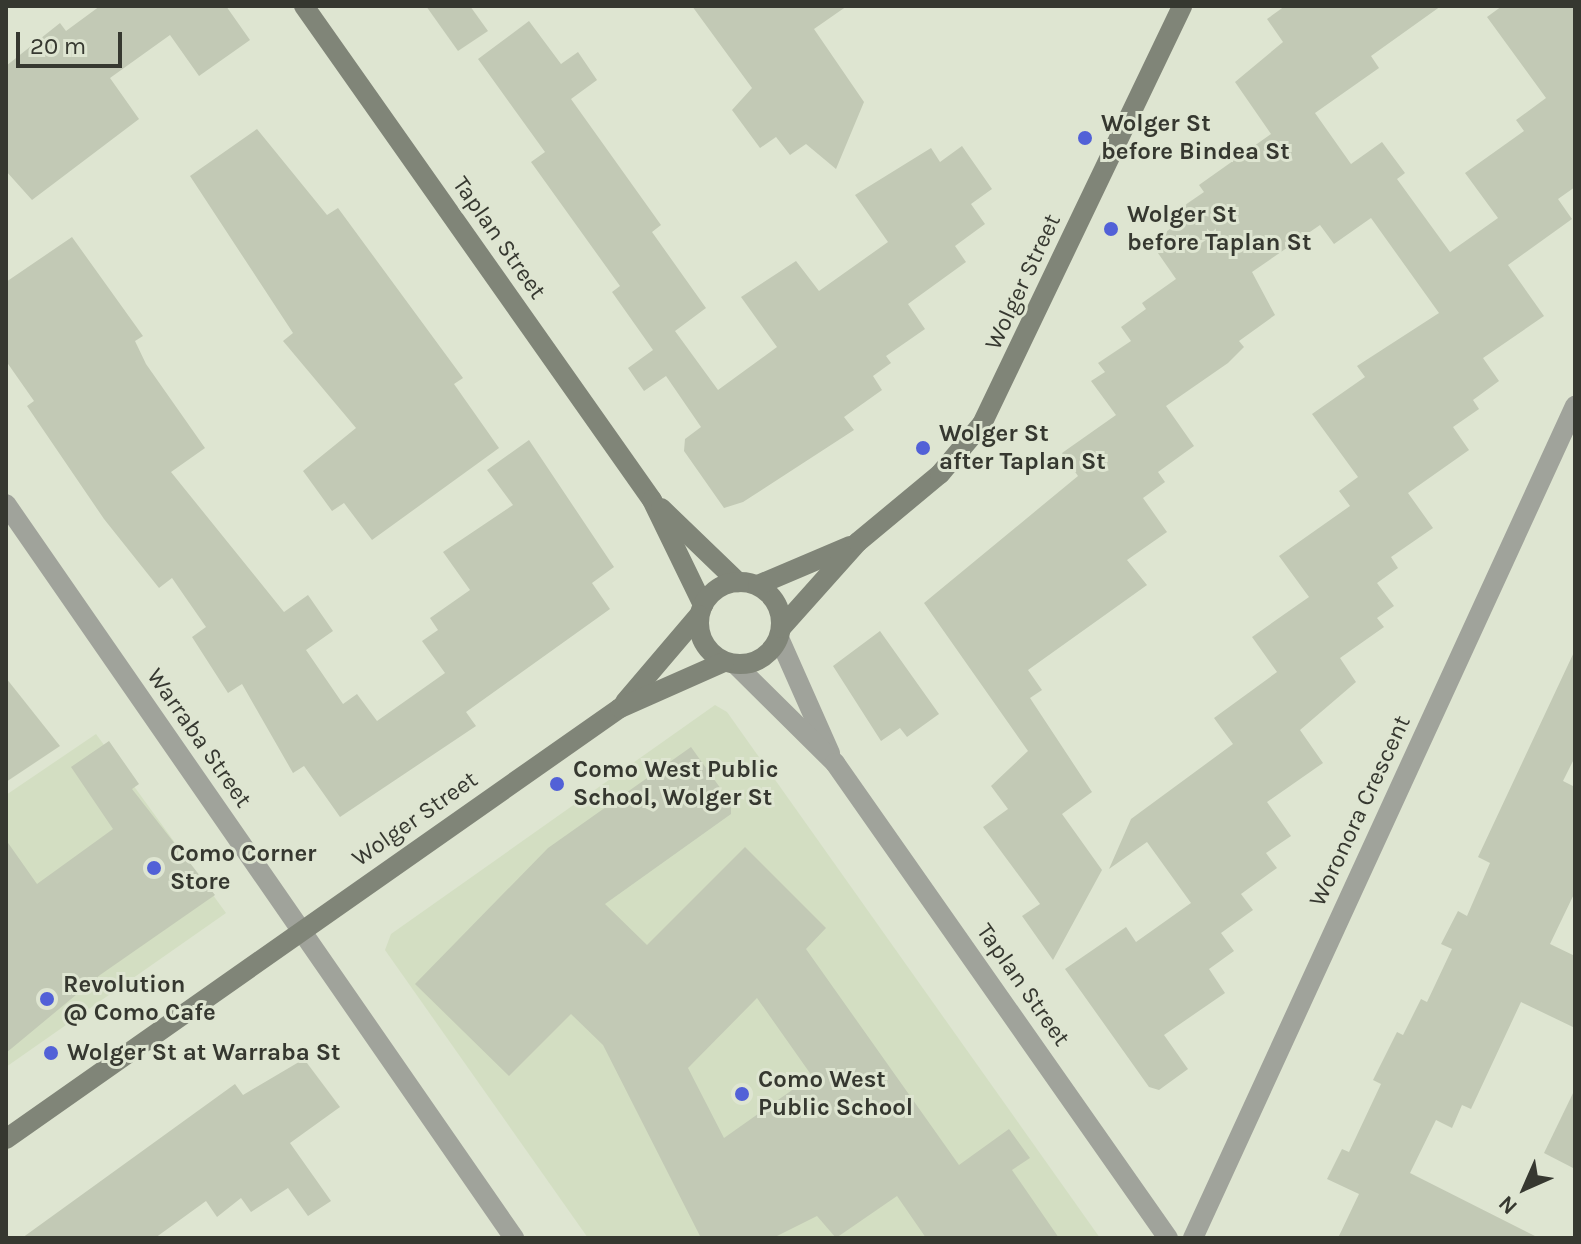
<!DOCTYPE html>
<style>
body{margin:0}
#map{position:relative;width:1581px;height:1244px;overflow:hidden;background:#dee5d1;font-family:Karla,sans-serif}
div>[style]{position:absolute}
[style*='--x']{left:calc(var(--x)*1px);top:calc(var(--y)*1px);width:calc(var(--w)*1px);rotate:calc(var(--a)*1deg)}
.built>*{inset:0;background:#d3dec2}
.building>*{inset:0;background:#c2c9b5}
.street>*{height:20px;margin:-10px;padding:0 10px;transform-origin:10px;border-radius:10px;background:#a0a39b}
.secondary>*{height:20px;margin:-10px;padding:0 10px;transform-origin:10px;border-radius:10px;background:#808578}
.secondary>.ring{margin:-10px;padding:0;box-sizing:content-box;background:none;border:20px solid #808578;border-radius:50%}
.dots>*{width:22px;height:22px;translate:-50% -50%;box-sizing:border-box;border:4px solid #dee5d1;border-radius:50%}
span{translate:-50% -50%;white-space:nowrap;text-align:center;line-height:1.15;-webkit-text-stroke:6px #dee5d1;paint-order:stroke}
.poi-label{font-size:24px;color:#363830;font-weight:700}
.left{translate:0 -50%;text-align:left}
.street-label{font-size:24px;color:#363830}
.frame{position:absolute;inset:0;border:8px solid #363830;pointer-events:none}
.north{position:absolute;left:1485px;top:1148px;width:80px;height:80px;-webkit-text-stroke:6px #dee5d1;paint-order:stroke;rotate:225deg;font-size:22px;font-weight:700;line-height:32px;text-align:center;color:#363830}
.north::after{content:'';display:block;margin:auto;width:28px;height:36px;background:#363830;clip-path:polygon(50% 0,100% 100%,50% 72%,0 100%)}
.scale{position:absolute;left:16px;top:32px;width:106px;height:36px;box-sizing:border-box;border:4px solid #363830;border-top:0;padding-left:10px;font-size:24px;line-height:28px;white-space:nowrap;color:#363830;-webkit-text-stroke:6px #dee5d1;paint-order:stroke}
</style>
<div id="map">
<div class="built">
<div style="clip-path:polygon(715px 705px,727px 712px,1100px 1238px,588px 1238px,385px 950px,391px 934px)"></div>
<div style="clip-path:polygon(96px 734px,226px 913px,6px 1067px,6px 795px)"></div>
</div>
<div class="building">
<div style="clip-path:polygon(100px 6px,226px 6px,250px 40px,199px 76px,170px 35px,110px 78px,139px 119px,32px 200px,6px 171px,6px 66px,60px 23px,66px 31px)"></div>
<div style="clip-path:polygon(426px 6px,470px 6px,488px 31px,458px 51px)"></div>
<div style="clip-path:polygon(692px 6px,847px 6px,814px 29px,864px 102px,836px 169px,806px 144px,790px 155px,776px 137px,760px 148px,732px 110px,752px 88px)"></div>
<div style="clip-path:polygon(1285px 6px,1441px 6px,1371px 56px,1379px 68px,1315px 113px,1351px 164px,1382px 142px,1405px 173px,1397px 179px,1450px 252px,1498px 218px,1465px 173px,1524px 131px,1516px 120px,1546px 98px,1487px 17px,1502px 6px,1575px 6px,1575px 187px,1558px 199px,1572px 219px,1508px 265px,1544px 316px,1483px 358px,1499px 381px,1473px 400px,1479px 409px,1453px 427px,1469px 450px,1408px 493px,1433px 528px,1391px 557px,1398px 568px,1377px 583px,1394px 606px,1377px 618px,1384px 627px,1340px 658px,1356px 682px,1300px 730px,1323px 763px,1267px 802px,1291px 836px,1266px 853px,1277px 868px,1241px 894px,1253px 910px,1221px 933px,1234px 951px,1209px 969px,1225px 993px,1164px 1035px,1188px 1069px,1159px 1090px,1149px 1087px,1065px 969px,1126px 927px,1136px 942px,1191px 903px,1147px 842px,1109px 869px,1131px 819px,1233px 744px,1214px 718px,1277px 672px,1252px 637px,1309px 597px,1279px 556px,1350px 506px,1339px 491px,1358px 477px,1312px 414px,1365px 377px,1357px 366px,1439px 313px,1371px 218px,1334px 244px,1320px 225px,1252px 272px,1275px 315px,1239px 341px,1244px 347px,1228px 363px,1166px 406px,1194px 446px,1158px 472px,1165px 482px,1143px 498px,1167px 532px,1127px 560px,1147px 585px,1028px 670px,1042px 690px,1030px 698px,1092px 792px,1062px 814px,1102px 870px,1053px 960px,1022px 916px,1040px 904px,983px 827px,1008px 809px,991px 786px,1028px 751px,924px 603px,1078px 476px,1062px 453px,1116px 415px,1091px 381px,1105px 372px,1098px 363px,1131px 341px,1121px 327px,1146px 309px,1142px 303px,1176px 279px,1151px 243px,1178px 223px,1172px 214px,1204px 192px,1199px 185px,1271px 134px,1235px 82px,1283px 42px,1267px 19px)"></div>
<div style="clip-path:polygon(529px 21px,561px 64px,578px 52px,597px 80px,571px 99px,661px 225px,652px 232px,706px 308px,675px 331px,718px 390px,777px 347px,741px 297px,796px 261px,819px 291px,888px 242px,855px 195px,931px 148px,940px 162px,962px 146px,992px 189px,971px 204px,985px 224px,955px 246px,966px 262px,908px 304px,925px 329px,886px 356px,891px 363px,873px 376px,882px 390px,844px 417px,854px 430px,743px 502px,724px 508px,684px 451px,685px 439px,701px 427px,666px 376px,644px 391px,628px 368px,653px 350px,612px 292px,620px 286px,531px 162px,545px 152px,478px 59px)"></div>
<div style="clip-path:polygon(257px 129px,327px 215px,338px 208px,463px 378px,454px 384px,499px 448px,372px 540px,344px 503px,332px 511px,303px 471px,356px 428px,283px 341px,293px 333px,190px 176px)"></div>
<div style="clip-path:polygon(72px 237px,143px 336px,135px 341px,146px 364px,205px 448px,171px 472px,284px 612px,308px 595px,333px 631px,306px 650px,343px 704px,357px 694px,377px 721px,445px 673px,422px 641px,438px 630px,430px 618px,470px 590px,443px 552px,513px 505px,487px 470px,529px 440px,614px 567px,592px 583px,610px 609px,466px 712px,476px 726px,340px 817px,304px 766px,293px 773px,242px 684px,228px 693px,192px 637px,206px 627px,172px 578px,159px 588px,104px 519px,27px 406px,34px 401px,6px 361px,6px 282px)"></div>
<div style="clip-path:polygon(880px 631px,939px 714px,907px 737px,900px 728px,881px 741px,833px 666px)"></div>
<div style="clip-path:polygon(1575px 650px,1575px 757px,1563px 781px,1575px 787px,1575px 892px,1550px 944px,1575px 956px,1575px 1028px,1521px 1002px,1471px 1109px,1462px 1105px,1452px 1128px,1436px 1120px,1410px 1173px,1539px 1238px,1338px 1238px,1359px 1194px,1327px 1179px,1342px 1149px,1349px 1152px,1381px 1084px,1373px 1080px,1397px 1032px,1403px 1035px,1421px 999px,1427px 1002px,1452px 949px,1441px 944px,1458px 911px,1467px 916px,1490px 863px,1478px 857px)"></div>
<div style="clip-path:polygon(6px 678px,60px 746px,6px 782px)"></div>
<div style="clip-path:polygon(109px 741px,139px 784px,132px 789px,215px 895px,100px 975px,6px 1053px,6px 840px,37px 884px,113px 829px,71px 767px)"></div>
<div style="clip-path:polygon(evenodd,691px 747px,731px 803px,731px 814px,605px 904px,647px 945px,745px 847px,826px 928px,806px 949px,959px 1165px,1009px 1129px,1030px 1158px,1012px 1170px,1059px 1238px,926px 1238px,897px 1196px,836px 1238px,817px 1216px,773px 1238px,701px 1238px,603px 1045px,571px 1014px,509px 1076px,415px 984px,548px 848px,691px 747px,757px 998px,812px 1076px,724px 1138px,688px 1068px,757px 998px)"></div>
<div style="clip-path:polygon(304px 1059px,340px 1107px,290px 1143px,331px 1201px,308px 1216px,288px 1188px,251px 1212px,241px 1198px,217px 1217px,206px 1201px,155px 1238px,22px 1238px,235px 1084px,243px 1095px)"></div>
<div style="clip-path:polygon(1575px 1089px,1575px 1169px,1544px 1153px)"></div>
</div>
<div class="street">
<div style="--x:6;--y:504;--w:893;--a:55.31"></div>
<div style="--x:779;--y:638;--w:126;--a:66.1"></div>
<div style="--x:735;--y:664;--w:141;--a:44.7"></div>
<div style="--x:835;--y:763;--w:580;--a:54.97"></div>
<div style="--x:1193;--y:1238;--w:916;--a:-65.34"></div>
</div>
<div class="secondary">
<div style="--x:304;--y:6;--w:604;--a:54.84"></div>
<div style="--x:652;--y:500;--w:117;--a:64.1"></div>
<div style="--x:661;--y:508;--w:107;--a:43.9"></div>
<div class="ring" style="left:699px;top:582px;width:62px;height:62px"></div>
<div style="--x:758;--y:585;--w:100;--a:-23"></div>
<div style="--x:781;--y:628;--w:115;--a:-48.2"></div>
<div style="--x:858;--y:542;--w:107;--a:-39.7"></div>
<div style="--x:940;--y:474;--w:65;--a:-50"></div>
<div style="--x:982;--y:424;--w:463;--a:-64.4"></div>
<div style="--x:625;--y:702;--w:114;--a:-49.6"></div>
<div style="--x:6;--y:1139;--w:750;--a:-35.07"></div>
<div style="--x:620;--y:708;--w:114;--a:-23.9"></div>
</div>
<div class="dots">
<div style="left:1085px;top:138px;background:#5261d7"></div>
<div style="left:1111px;top:229px;background:#5261d7"></div>
<div style="left:923px;top:448px;background:#5261d7"></div>
<div style="left:557px;top:784px;background:#5261d7"></div>
<div style="left:154px;top:868px;background:#5261d7"></div>
<div style="left:47px;top:999px;background:#5261d7"></div>
<div style="left:51px;top:1053px;background:#5261d7"></div>
<div style="left:742px;top:1094px;background:#5261d7"></div>
</div>
<div class="poi-label">
<span class="left" style="left:1101px;top:138px">Wolger St<br>before Bindea St</span>
<span class="left" style="left:1127px;top:229px">Wolger St<br>before Taplan St</span>
<span class="left" style="left:939px;top:448px">Wolger St<br>after Taplan St</span>
<span class="left" style="left:573px;top:784px">Como West Public<br>School, Wolger St</span>
<span class="left" style="left:170px;top:868px">Como Corner<br>Store</span>
<span class="left" style="left:63px;top:999px">Revolution<br>@ Como Cafe</span>
<span class="left" style="left:67px;top:1053px">Wolger St at Warraba St</span>
<span class="left" style="left:758px;top:1094px">Como West<br>Public School</span>
</div>
<div class="street-label">
<span style="left:499px;top:238px;rotate:55deg">Taplan Street</span>
<span style="left:1023px;top:282px;rotate:-65deg">Wolger Street</span>
<span style="left:199px;top:738px;rotate:55deg">Warraba Street</span>
<span style="left:1360px;top:811px;rotate:-65deg">Woronora Crescent</span>
<span style="left:415px;top:819px;rotate:-35deg">Wolger Street</span>
<span style="left:1023px;top:985px;rotate:55deg">Taplan Street</span>
</div>
<div class="frame"></div>
<div class="north">N</div>
<div class="scale">20 m</div>
</div>
